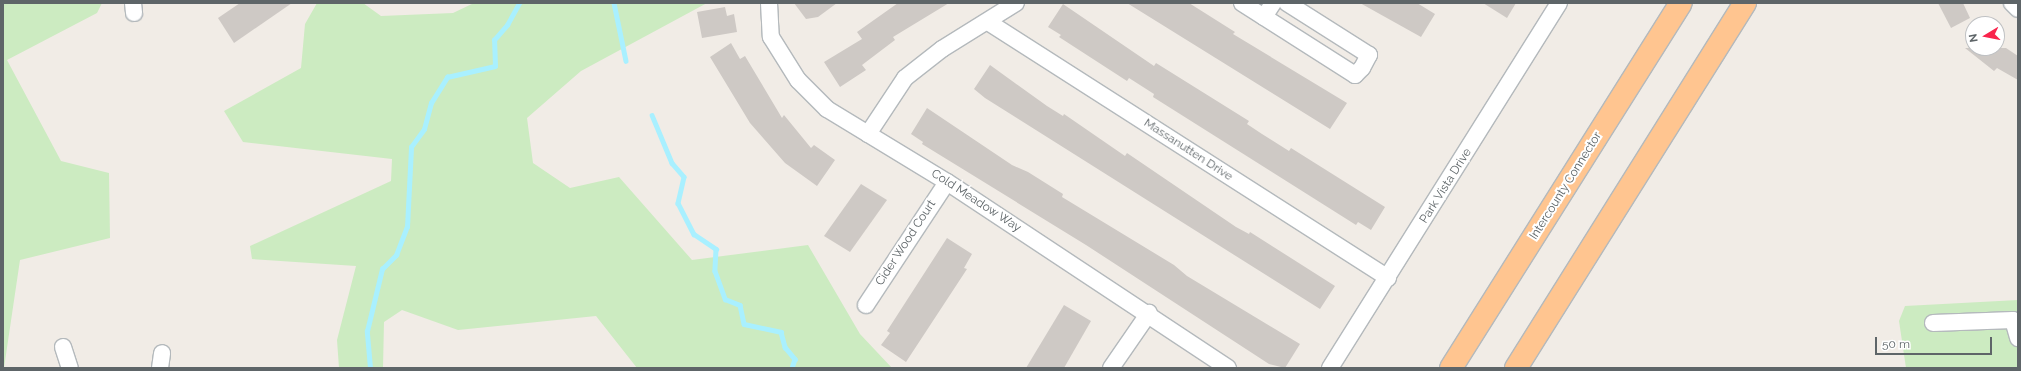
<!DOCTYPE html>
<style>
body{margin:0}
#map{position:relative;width:2021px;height:371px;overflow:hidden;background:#f1ece6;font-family:Raleway,sans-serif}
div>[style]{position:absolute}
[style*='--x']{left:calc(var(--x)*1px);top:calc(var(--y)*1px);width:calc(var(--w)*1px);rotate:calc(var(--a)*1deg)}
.green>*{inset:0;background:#ccebc1}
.stream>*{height:4.5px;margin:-2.25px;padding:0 2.25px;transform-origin:2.25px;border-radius:2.25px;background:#a9f0ff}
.building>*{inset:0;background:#cec9c5}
.roads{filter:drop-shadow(1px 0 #b4b9bc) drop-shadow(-1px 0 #b4b9bc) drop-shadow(0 1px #b4b9bc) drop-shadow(0 -1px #b4b9bc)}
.minor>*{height:16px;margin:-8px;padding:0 8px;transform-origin:8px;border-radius:8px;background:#fff}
.highway>*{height:22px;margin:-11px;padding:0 11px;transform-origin:11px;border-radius:11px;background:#ffc590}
span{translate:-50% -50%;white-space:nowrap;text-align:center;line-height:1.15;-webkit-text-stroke:4px #fff;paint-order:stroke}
.street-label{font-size:12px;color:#5e6568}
.frame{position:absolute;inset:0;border:4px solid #5e6568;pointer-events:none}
.north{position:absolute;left:1965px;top:16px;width:40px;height:40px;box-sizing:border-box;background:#fff;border:1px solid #bfc1c3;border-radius:50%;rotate:260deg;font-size:11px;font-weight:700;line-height:16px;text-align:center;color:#5e6568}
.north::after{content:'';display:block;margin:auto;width:14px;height:18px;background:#f9244c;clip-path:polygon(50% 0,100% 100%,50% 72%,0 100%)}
.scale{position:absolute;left:1875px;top:337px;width:117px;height:18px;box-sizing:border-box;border:2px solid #5e6568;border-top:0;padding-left:5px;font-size:12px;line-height:14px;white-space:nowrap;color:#5e6568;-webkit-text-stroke:3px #fff;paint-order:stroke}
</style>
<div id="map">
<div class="green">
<div style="clip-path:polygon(3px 3px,102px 3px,97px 13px,7px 60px,61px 161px,109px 173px,110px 238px,20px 260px,4px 368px)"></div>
<div style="clip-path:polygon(317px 3px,363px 3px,381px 16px,453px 13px,474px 3px,707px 3px,581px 71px,527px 118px,533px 163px,570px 188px,619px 177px,692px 260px,808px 245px,860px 334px,892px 368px,637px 368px,596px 316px,458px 330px,402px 310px,384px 322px,383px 368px,339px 368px,337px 340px,356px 266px,252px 259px,250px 246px,391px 181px,392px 159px,243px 142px,224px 111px,301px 68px,305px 24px)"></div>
<div style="clip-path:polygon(2018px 300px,2018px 368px,1906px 368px,1899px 321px,1905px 306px)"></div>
</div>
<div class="stream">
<div style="--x:614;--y:3;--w:59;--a:78.3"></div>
<div style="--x:652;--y:115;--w:52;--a:67.4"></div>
<div style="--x:672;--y:163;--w:18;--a:49"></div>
<div style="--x:684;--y:177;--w:27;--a:103"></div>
<div style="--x:678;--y:203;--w:35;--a:63"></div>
<div style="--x:694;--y:234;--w:27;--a:34"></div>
<div style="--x:716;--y:249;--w:22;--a:93"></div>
<div style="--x:715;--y:271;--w:30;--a:70"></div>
<div style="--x:725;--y:299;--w:16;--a:22"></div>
<div style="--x:740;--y:305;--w:19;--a:78"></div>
<div style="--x:744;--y:324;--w:38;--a:12"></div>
<div style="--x:781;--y:332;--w:16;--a:75"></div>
<div style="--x:785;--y:347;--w:16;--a:50"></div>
<div style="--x:795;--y:359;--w:9;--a:108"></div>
<div style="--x:370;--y:368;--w:37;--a:-95"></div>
<div style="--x:367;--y:331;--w:64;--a:-76.4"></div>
<div style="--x:382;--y:269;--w:20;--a:-45"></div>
<div style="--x:396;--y:255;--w:30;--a:-69"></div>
<div style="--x:407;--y:227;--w:80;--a:-87.1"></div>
<div style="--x:411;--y:147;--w:22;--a:-54"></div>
<div style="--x:424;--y:129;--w:27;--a:-75"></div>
<div style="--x:431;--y:103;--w:31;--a:-58"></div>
<div style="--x:447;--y:77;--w:49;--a:-12.9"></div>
<div style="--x:495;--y:66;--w:26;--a:-92"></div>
<div style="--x:494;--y:40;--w:20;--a:-49"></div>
<div style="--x:507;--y:25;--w:25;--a:-61"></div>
</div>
<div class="building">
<div style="clip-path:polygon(240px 3px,292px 3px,234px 43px,218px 18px)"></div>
<div style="clip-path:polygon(794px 3px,837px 3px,818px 17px,806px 19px)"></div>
<div style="clip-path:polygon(898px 3px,949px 3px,893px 37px,895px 40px,862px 65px,866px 70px,840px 87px,824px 62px,862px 39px,857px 32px)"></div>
<div style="clip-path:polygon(1127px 3px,1189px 3px,1235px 32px,1233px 34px,1347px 103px,1330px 129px)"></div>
<div style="clip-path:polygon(1360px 3px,1417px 3px,1435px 14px,1421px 37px)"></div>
<div style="clip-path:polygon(1483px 3px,1516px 3px,1507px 18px)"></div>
<div style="clip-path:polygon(1938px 3px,1963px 3px,1970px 18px,1951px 28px)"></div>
<div style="clip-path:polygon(1063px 4px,1154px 66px,1156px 63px,1249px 121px,1247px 124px,1262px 134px,1289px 151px,1291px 148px,1385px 207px,1371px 230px,1358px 222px,1356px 225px,1153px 97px,1154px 94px,1129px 78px,1127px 81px,1059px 37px,1061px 35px,1048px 27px)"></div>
<div style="clip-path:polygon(725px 7px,727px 16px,734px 14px,737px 32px,702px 38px,697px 12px)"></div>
<div style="clip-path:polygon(731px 43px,740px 59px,745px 56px,782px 118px,784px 115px,811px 148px,814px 145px,835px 160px,817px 186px,785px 163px,750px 123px,710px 57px)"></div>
<div style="clip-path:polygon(1965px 48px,2006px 48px,2018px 56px,2018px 80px,1997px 68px,1994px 71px)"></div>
<div style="clip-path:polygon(990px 65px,1047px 106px,1063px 116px,1064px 114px,1125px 156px,1127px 153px,1236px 227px,1249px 234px,1250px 232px,1335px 286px,1320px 309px,985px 98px,974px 89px)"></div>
<div style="clip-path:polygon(927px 108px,1012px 165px,1028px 172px,1063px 194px,1062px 197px,1174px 265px,1187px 276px,1300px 344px,1285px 368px,1269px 364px,1086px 245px,922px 144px,923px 142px,911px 134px)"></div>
<div style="clip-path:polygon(861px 184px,887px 200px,850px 252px,824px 236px)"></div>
<div style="clip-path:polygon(947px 238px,972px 254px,964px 268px,967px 269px,906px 362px,881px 345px,890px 333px,887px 331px)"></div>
<div style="clip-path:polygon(1064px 305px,1091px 321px,1064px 368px,1026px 368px)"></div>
</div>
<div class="roads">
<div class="minor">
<div style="--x:133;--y:3;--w:10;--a:84"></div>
<div style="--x:769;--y:3;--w:34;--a:87"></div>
<div style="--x:771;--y:37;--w:51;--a:57.9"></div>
<div style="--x:798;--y:80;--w:41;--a:45"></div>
<div style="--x:827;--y:109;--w:140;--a:31.3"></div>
<div style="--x:947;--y:182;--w:337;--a:33.5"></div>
<div style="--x:1242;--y:3;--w:134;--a:32.5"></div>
<div style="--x:1355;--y:75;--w:10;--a:-45"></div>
<div style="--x:1362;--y:68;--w:15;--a:-62"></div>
<div style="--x:1369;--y:55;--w:97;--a:-147.6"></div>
<div style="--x:2012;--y:3;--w:8;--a:45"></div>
<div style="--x:1264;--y:17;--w:17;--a:-57"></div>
<div style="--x:988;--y:22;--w:475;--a:32.6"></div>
<div style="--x:868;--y:134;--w:67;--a:-56.5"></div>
<div style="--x:905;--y:78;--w:47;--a:-38.1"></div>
<div style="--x:942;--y:49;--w:87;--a:-31.9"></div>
<div style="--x:866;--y:305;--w:147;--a:-56.6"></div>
<div style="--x:1933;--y:323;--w:80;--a:-2.1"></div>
<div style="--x:2013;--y:320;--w:19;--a:74"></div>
<div style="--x:63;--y:347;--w:22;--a:72"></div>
<div style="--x:160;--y:368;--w:15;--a:-82"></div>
<div style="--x:1111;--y:368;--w:67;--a:-55.4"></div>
<div style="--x:1330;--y:368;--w:431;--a:-57.9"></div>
</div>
<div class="highway">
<div style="--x:1451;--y:368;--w:431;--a:-57.8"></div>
<div style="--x:1516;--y:368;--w:431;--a:-57.9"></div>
</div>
</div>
<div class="street-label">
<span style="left:1188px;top:150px;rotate:33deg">Massanutten Drive</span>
<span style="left:1446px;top:186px;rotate:-58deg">Park Vista Drive</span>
<span style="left:1566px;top:186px;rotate:-58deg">Intercounty Connector</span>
<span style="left:976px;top:201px;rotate:33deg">Cold Meadow Way</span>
<span style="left:906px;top:243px;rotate:-57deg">Cider Wood Court</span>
</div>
<div class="frame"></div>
<div class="north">N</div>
<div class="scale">50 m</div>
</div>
